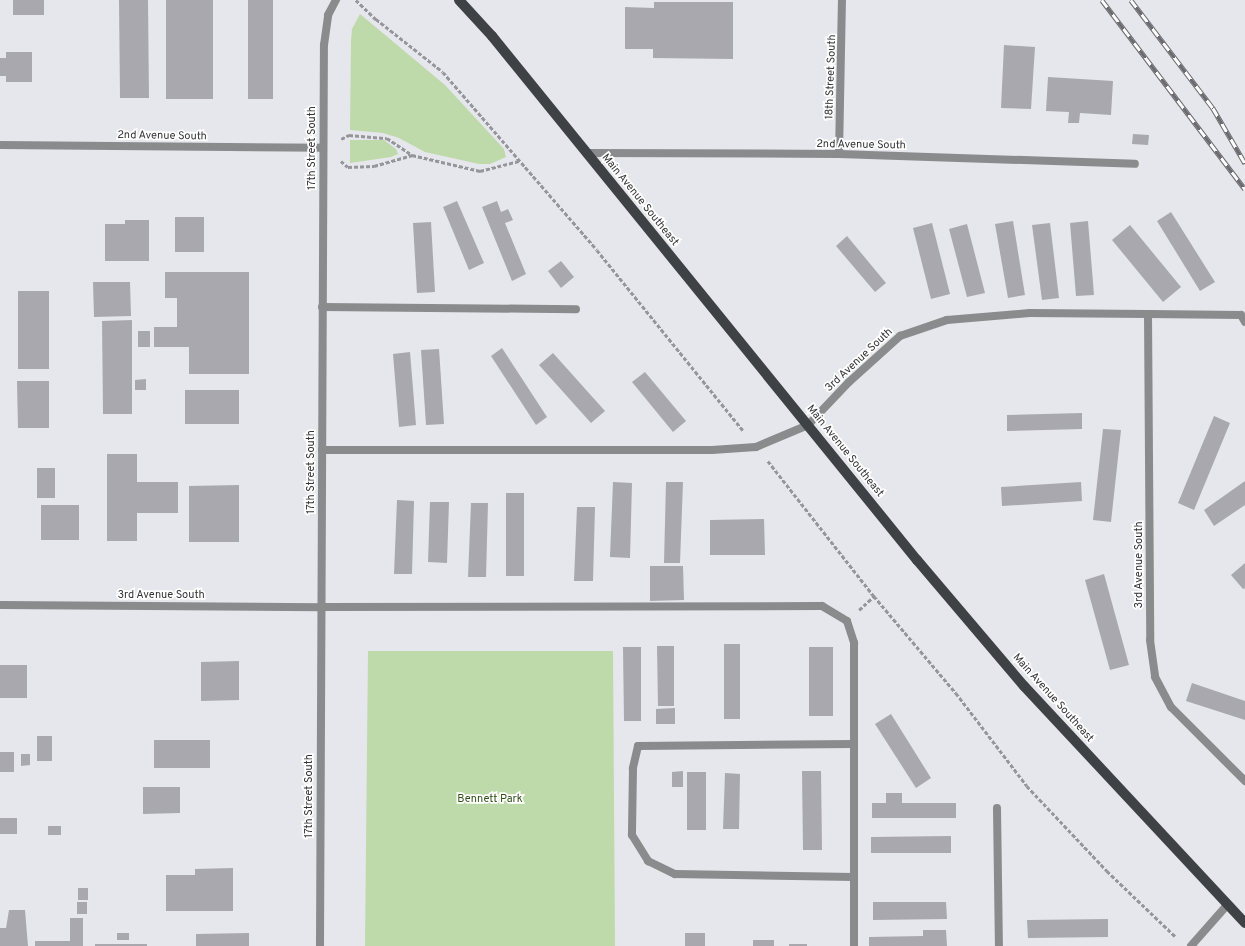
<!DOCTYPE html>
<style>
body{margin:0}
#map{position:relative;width:1245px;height:946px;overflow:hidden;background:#e6e6ed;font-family:Overpass,sans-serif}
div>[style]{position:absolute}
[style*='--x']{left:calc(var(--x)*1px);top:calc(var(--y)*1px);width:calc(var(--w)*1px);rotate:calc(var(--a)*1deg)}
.green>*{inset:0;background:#bedaaa}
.building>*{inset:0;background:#a8a8ae}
.path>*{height:2.5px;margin-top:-1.25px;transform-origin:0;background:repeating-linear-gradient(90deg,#96969a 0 4px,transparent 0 6px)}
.lane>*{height:8px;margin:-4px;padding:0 4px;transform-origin:4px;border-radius:4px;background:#898b8d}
.street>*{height:8px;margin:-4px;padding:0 4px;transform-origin:4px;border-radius:4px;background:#898b8d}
.primary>*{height:10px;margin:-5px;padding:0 5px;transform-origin:5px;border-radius:5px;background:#3f4245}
.rail>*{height:4.5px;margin-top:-2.25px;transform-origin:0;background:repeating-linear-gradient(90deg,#fff 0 9px,#6b6b6f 0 18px);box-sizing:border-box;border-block:1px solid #6b6b6f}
span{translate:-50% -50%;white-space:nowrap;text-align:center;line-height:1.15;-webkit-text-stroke:3.5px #fff;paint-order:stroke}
.street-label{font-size:11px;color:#353537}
.park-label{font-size:11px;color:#325016}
</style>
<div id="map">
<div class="green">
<div style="clip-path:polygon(360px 14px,445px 85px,504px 149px,506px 157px,490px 164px,479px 164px,425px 152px,399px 138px,383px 133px,350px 130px,351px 42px,352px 29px)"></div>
<div style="clip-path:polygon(350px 140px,384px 140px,396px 149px,398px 154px,391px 157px,350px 163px)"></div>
<div style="clip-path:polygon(368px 651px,613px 651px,615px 946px,365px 946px)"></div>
</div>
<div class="building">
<div style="clip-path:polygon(13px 0,44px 0,44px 15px,13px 15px)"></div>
<div style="clip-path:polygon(119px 0,148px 0,149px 98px,120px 98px)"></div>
<div style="clip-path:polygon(166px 0,213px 0,213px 99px,166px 99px)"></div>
<div style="clip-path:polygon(248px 0,273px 0,273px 99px,248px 99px)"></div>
<div style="clip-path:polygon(654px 2px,733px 2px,733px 59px,653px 58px,653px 49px,625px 49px,625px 7px,654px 8px)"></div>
<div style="clip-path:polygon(1004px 45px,1035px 47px,1031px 109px,1001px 108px)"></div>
<div style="clip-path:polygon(6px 52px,32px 52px,32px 82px,6px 82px,6px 76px,0 76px,0 58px,6px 58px)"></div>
<div style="clip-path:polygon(1048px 77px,1113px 81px,1111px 115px,1080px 113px,1079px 123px,1068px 123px,1069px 112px,1046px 111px)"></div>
<div style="clip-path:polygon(1133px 134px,1149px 135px,1148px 145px,1132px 144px)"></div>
<div style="clip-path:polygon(457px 201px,484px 263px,469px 270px,443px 207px)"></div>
<div style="clip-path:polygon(497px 201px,501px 212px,508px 209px,513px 220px,505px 223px,526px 274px,512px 281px,482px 207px)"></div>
<div style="clip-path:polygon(1171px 212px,1215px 282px,1200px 291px,1157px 221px)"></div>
<div style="clip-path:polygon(175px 217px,204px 217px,204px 252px,175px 252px)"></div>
<div style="clip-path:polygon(125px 220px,149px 220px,149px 261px,105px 261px,105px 224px,125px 224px)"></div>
<div style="clip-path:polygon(1013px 221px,1025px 295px,1008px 298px,995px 224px)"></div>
<div style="clip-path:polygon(1088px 221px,1094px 295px,1076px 296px,1070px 223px)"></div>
<div style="clip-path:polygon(431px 222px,435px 292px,417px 293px,413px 223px)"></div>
<div style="clip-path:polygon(932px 223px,950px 294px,931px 299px,913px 228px)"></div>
<div style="clip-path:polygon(1050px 223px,1059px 298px,1042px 300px,1032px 225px)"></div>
<div style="clip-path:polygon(967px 224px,985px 293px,967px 297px,949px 229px)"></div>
<div style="clip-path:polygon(1130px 225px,1181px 287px,1163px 302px,1112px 240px)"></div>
<div style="clip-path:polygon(847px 236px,886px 283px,875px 292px,836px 246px)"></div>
<div style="clip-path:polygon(561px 261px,574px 277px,561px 288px,548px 271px)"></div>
<div style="clip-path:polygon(165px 272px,249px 272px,249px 374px,189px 374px,189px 347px,154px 347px,154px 327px,177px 327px,177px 298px,165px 298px)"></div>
<div style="clip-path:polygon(93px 282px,130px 282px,131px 316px,94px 317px)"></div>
<div style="clip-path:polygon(18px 291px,49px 291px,49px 369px,18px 369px)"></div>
<div style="clip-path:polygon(132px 320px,132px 414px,103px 414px,102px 321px)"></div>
<div style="clip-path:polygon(138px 331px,150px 331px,150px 347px,138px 347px)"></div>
<div style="clip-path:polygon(502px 348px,547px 417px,536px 425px,491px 356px)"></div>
<div style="clip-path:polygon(439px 349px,444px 424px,426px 425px,421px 350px)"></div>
<div style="clip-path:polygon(410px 352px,416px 425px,399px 427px,393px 354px)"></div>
<div style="clip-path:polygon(553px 353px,605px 411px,591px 423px,539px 365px)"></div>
<div style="clip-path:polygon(645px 372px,686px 421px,673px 432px,632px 382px)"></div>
<div style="clip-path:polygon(146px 379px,146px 390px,135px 390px,135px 380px)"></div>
<div style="clip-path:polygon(17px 381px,49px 381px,49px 428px,18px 428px)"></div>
<div style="clip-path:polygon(185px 390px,239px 390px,239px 424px,185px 424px)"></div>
<div style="clip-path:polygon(1082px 413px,1082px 429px,1007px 431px,1007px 415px)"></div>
<div style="clip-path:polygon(1214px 416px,1230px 423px,1194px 510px,1178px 503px)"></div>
<div style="clip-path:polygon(1103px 429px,1121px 430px,1111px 522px,1093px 520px)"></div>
<div style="clip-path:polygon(107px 454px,137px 454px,137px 482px,178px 482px,178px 513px,137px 513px,137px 541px,107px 541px)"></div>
<div style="clip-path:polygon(37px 468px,55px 468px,55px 498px,37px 498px)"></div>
<div style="clip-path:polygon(1245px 481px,1245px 505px,1214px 526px,1204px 510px)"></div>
<div style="clip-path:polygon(613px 482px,632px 483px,630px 558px,610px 557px)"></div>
<div style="clip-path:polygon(666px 482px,683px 482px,680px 563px,664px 563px)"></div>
<div style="clip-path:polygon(1081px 482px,1082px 501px,1002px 506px,1001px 487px)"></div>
<div style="clip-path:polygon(239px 485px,239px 542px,189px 542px,189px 486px)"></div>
<div style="clip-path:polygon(506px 493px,524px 493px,524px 576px,506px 576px)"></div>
<div style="clip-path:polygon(397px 500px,414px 501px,412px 574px,394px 574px)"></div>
<div style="clip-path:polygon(430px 502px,449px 502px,447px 563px,428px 562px)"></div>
<div style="clip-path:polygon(471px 503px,488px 503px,486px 577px,468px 577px)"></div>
<div style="clip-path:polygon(41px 505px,79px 505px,79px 540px,41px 540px)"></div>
<div style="clip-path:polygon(577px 507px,595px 507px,593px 581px,574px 581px)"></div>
<div style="clip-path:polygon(764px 519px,765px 555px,710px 555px,710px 520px)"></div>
<div style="clip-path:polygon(1245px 563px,1245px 588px,1243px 589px,1231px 575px)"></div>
<div style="clip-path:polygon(650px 566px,683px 566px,684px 600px,650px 601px)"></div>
<div style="clip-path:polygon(1104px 574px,1129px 665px,1110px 670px,1085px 580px)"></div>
<div style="clip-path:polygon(724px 644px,740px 644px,740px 719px,724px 719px)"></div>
<div style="clip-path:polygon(657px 646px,674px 646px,674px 706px,658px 706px)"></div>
<div style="clip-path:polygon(623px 647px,641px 647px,641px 721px,624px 721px)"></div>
<div style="clip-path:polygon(809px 647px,833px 647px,833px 716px,809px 716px)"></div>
<div style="clip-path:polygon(239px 661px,239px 700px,201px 701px,201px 662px)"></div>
<div style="clip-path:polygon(0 665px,27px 665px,27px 698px,0 698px)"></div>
<div style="clip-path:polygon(1192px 683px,1245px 701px,1245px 720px,1186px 701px)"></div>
<div style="clip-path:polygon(675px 708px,675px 724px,656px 724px,656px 709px)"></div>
<div style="clip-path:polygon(891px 714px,931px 778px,916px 788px,875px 724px)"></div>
<div style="clip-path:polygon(37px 736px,52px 736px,52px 761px,37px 761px)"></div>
<div style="clip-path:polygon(154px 740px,210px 740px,210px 768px,154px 768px)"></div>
<div style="clip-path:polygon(0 752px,14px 752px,14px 772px,0 772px)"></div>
<div style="clip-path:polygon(21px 754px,30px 754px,30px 765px,21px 766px)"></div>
<div style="clip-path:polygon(683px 771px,683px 787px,672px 787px,672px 772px)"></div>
<div style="clip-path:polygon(802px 771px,821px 771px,822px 850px,803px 850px)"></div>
<div style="clip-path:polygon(687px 772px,706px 772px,706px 830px,687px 830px)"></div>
<div style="clip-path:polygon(725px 773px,740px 774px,739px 829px,723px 829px)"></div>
<div style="clip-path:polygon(143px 787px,180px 787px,180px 813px,143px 814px)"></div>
<div style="clip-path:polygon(886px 793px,902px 793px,902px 803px,956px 803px,956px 818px,872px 818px,872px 803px,886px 803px)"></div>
<div style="clip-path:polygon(0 818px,17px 818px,17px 834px,0 834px)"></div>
<div style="clip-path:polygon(48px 826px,61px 826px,61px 835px,48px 835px)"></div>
<div style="clip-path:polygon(951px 836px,951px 853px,871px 853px,871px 837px)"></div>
<div style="clip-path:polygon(233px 868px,233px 911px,166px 911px,166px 875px,195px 875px,195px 869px)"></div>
<div style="clip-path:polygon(78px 888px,88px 888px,88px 900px,78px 900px)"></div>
<div style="clip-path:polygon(77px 902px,87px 902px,87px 914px,77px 914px)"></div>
<div style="clip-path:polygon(873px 902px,946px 902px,947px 919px,873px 920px)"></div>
<div style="clip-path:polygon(9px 910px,25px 910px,28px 946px,0 946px,0 928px,6px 928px)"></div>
<div style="clip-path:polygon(70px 918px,83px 918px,83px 946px,35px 946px,35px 941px,70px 941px)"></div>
<div style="clip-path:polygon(1108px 919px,1108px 937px,1028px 938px,1027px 920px)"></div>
<div style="clip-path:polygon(923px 930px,946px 930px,947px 946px,869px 946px,869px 937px,923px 936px)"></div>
<div style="clip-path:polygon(117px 933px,129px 933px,129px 940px,117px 940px)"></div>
<div style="clip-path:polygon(249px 933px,249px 946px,196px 946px,196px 934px)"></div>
<div style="clip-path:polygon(685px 933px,705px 933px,705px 946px,685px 946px)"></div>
<div style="clip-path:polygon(753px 940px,774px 940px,774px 946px,753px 946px)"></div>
<div style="clip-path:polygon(95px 944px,147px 944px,147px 946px,95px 946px)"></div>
<div style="clip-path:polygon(789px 944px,807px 944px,807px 946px,789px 946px)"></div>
</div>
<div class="path">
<div style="--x:356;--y:0;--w:28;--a:44"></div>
<div style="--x:376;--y:19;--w:85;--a:38.3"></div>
<div style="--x:443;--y:72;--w:235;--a:49.1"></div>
<div style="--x:597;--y:250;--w:232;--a:51"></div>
<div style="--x:341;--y:139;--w:9;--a:-27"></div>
<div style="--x:349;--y:135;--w:38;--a:5"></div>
<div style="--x:387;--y:138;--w:30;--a:34"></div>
<div style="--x:412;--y:155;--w:70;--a:13.2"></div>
<div style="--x:480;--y:171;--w:40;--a:-14.4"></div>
<div style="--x:341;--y:161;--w:9;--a:41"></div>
<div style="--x:348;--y:167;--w:26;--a:-2"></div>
<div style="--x:374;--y:166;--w:40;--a:-16"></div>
<div style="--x:768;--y:461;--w:172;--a:51.9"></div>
<div style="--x:874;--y:596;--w:127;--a:49.8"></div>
<div style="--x:956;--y:693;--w:117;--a:52.6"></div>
<div style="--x:1027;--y:786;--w:117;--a:46.7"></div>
<div style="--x:1107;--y:871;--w:95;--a:43.7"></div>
<div style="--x:859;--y:610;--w:21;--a:-43"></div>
</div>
<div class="lane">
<div style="--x:587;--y:153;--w:252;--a:0.2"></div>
<div style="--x:839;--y:154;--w:296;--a:1.9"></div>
<div style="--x:839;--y:154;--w:154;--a:-88.9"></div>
<div style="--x:322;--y:307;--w:254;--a:0.5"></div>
<div style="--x:1148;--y:314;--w:326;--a:89.6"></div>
<div style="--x:1150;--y:640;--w:37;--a:82"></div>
<div style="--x:1155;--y:677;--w:34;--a:62"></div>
<div style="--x:1171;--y:707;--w:105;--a:45"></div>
<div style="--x:808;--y:425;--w:59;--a:-46.4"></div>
<div style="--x:849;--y:382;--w:69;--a:-42"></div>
<div style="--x:900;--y:336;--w:50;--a:-18.8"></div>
<div style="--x:947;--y:320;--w:83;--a:-4.8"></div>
<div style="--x:1030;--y:313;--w:118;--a:0.5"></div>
<div style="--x:1148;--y:314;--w:93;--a:0.6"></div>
<div style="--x:1241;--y:315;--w:8;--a:60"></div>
<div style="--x:321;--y:607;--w:501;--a:-0.11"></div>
<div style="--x:822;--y:606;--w:29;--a:31"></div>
<div style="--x:847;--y:621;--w:23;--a:72"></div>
<div style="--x:854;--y:643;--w:303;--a:90"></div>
<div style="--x:854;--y:744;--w:216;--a:179.5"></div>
<div style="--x:638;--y:746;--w:23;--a:103"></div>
<div style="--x:633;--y:768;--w:67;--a:90.9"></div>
<div style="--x:632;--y:835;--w:31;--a:58"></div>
<div style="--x:648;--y:861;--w:30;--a:26"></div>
<div style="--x:675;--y:874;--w:179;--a:1"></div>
<div style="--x:997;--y:808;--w:138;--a:89.2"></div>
</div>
<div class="street">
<div style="--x:0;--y:145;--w:323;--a:0.5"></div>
<div style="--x:322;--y:450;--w:390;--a:0"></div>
<div style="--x:712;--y:450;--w:44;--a:-3.9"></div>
<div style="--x:756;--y:447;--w:56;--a:-22.9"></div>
<div style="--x:0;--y:605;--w:321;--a:0.4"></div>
<div style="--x:320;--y:946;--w:901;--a:-89.75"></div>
<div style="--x:324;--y:45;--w:30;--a:-82"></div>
<div style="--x:328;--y:15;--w:17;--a:-62"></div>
<div style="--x:1191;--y:946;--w:56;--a:-48.6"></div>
</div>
<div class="primary">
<div style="--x:459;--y:0;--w:49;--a:47.5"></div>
<div style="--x:492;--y:36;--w:675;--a:50.96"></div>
<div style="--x:917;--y:560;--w:165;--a:49.7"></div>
<div style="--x:1024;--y:686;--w:324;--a:47"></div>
</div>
<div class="rail">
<div style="--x:1102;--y:0;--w:237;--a:52.9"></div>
<div style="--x:1131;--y:0;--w:136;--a:52.8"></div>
<div style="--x:1213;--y:108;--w:64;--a:59.8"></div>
</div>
<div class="street-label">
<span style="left:831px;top:77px;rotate:-88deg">18th Street South</span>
<span style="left:162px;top:136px;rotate:1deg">2nd Avenue South</span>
<span style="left:861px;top:145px;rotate:1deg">2nd Avenue South</span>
<span style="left:312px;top:148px;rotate:-90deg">17th Street South</span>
<span style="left:640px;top:200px;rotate:51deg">Main Avenue Southeast</span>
<span style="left:859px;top:360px;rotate:-43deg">3rd Avenue South</span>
<span style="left:845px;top:451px;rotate:51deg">Main Avenue Southeast</span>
<span style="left:311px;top:472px;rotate:-90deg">17th Street South</span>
<span style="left:1139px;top:565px;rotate:-90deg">3rd Avenue South</span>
<span style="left:161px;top:595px">3rd Avenue South</span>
<span style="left:1053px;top:698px;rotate:48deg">Main Avenue Southeast</span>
<span style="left:309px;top:796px;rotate:-90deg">17th Street South</span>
</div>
<div class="park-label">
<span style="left:490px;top:799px">Bennett Park</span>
</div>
</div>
